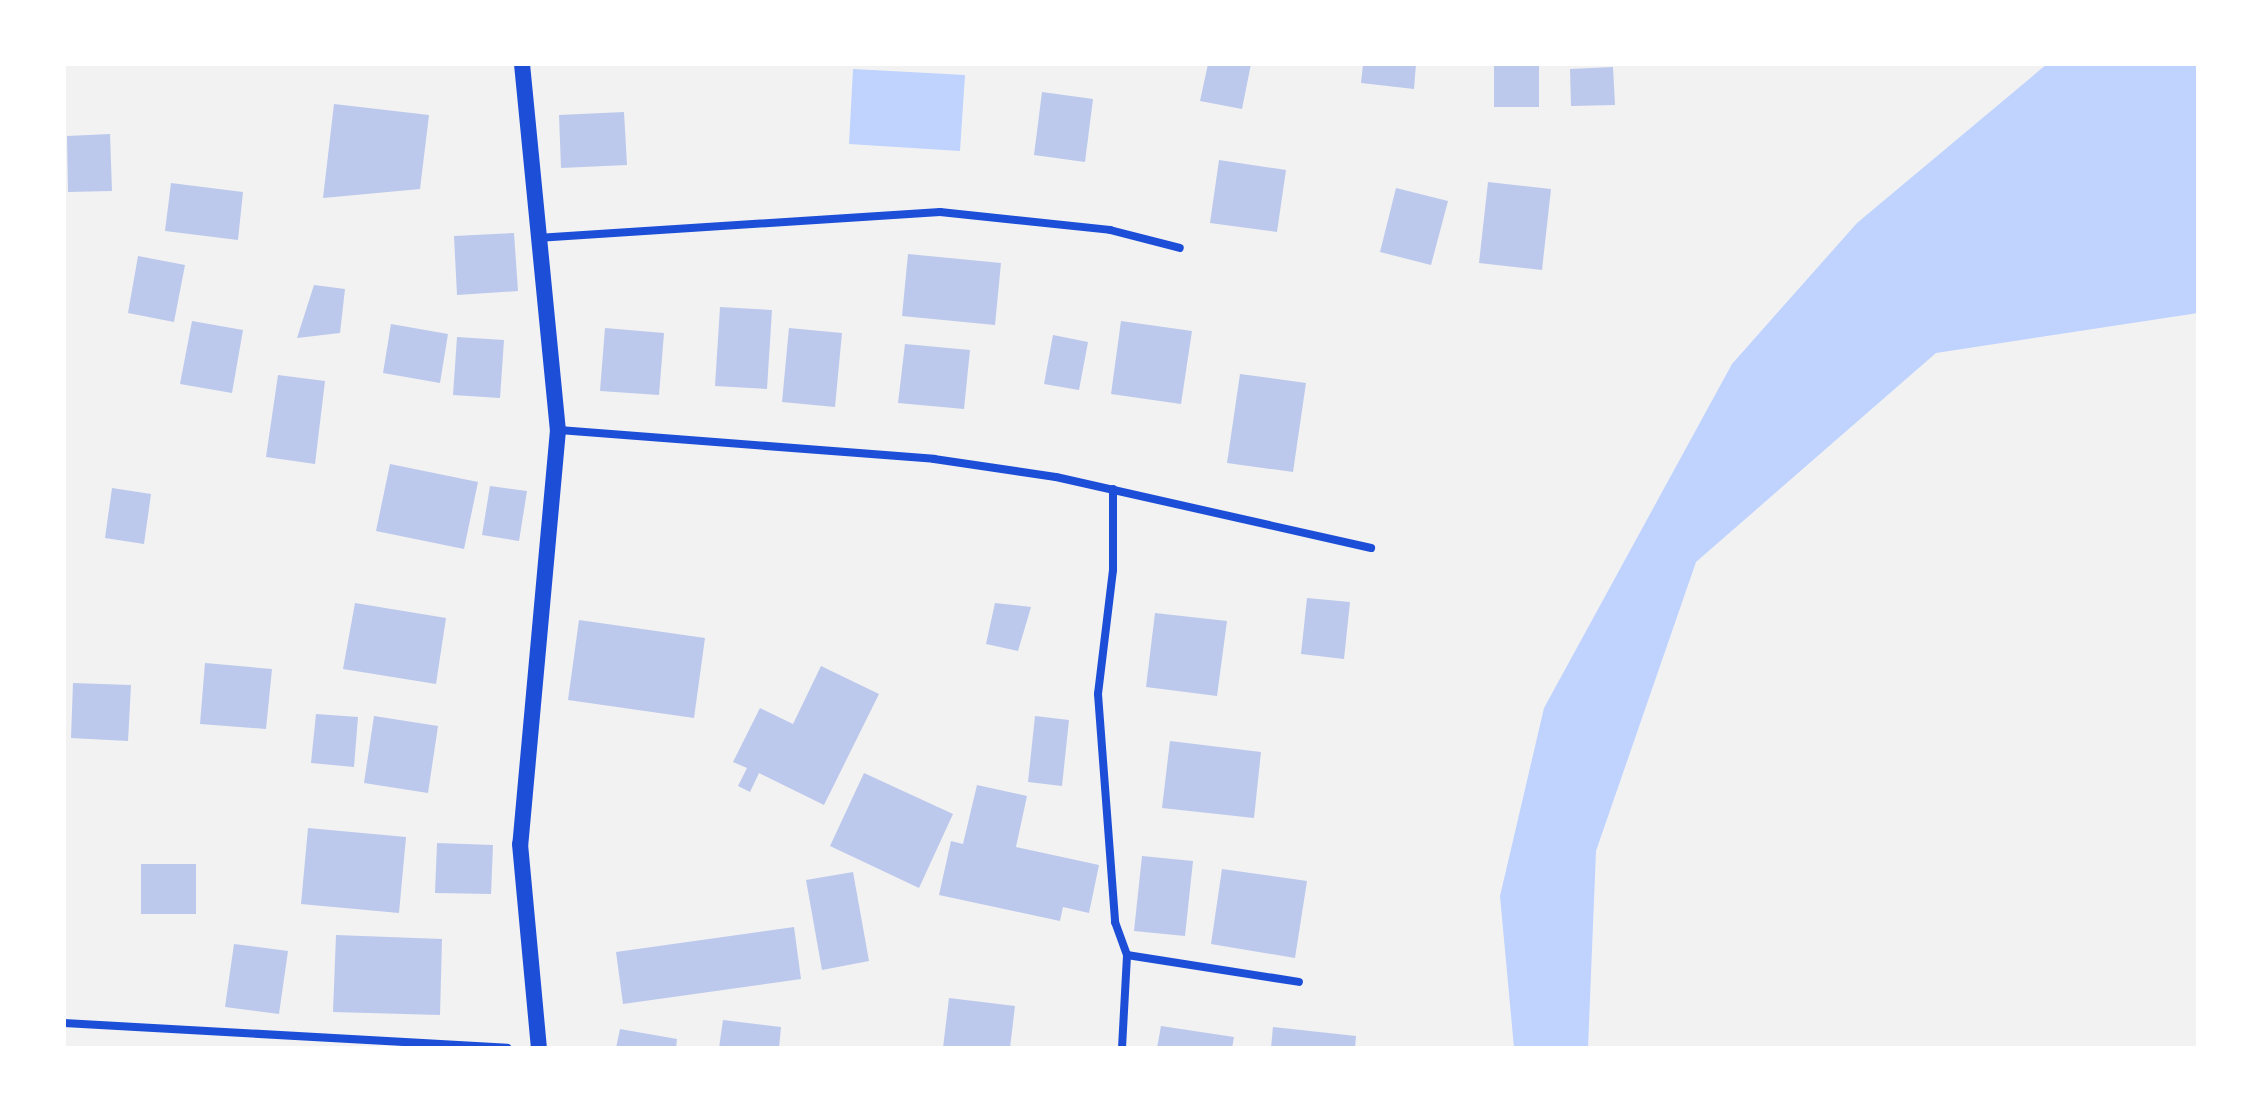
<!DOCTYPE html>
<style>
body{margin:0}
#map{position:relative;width:2262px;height:1112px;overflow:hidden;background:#f2f2f2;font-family:"Golos Text",sans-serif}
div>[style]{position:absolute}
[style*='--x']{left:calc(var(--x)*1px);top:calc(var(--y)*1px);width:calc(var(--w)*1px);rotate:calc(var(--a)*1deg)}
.water>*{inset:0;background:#bfd3fe}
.building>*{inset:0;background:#bdc9ec}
.minor>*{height:8px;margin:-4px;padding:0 4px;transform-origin:4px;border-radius:4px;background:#1d4ed8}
.secondary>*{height:16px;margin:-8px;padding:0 8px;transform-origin:8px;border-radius:8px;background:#1d4ed8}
span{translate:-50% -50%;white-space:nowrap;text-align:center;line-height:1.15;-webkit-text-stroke:6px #fff;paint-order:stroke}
.frame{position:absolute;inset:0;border:66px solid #fff;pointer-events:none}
</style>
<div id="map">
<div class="water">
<div style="clip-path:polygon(2047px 64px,2198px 64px,2198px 313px,1936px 353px,1696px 562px,1596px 851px,1588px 1048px,1514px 1048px,1500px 896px,1544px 708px,1732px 364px,1857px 223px)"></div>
<div style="clip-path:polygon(853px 69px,965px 75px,960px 151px,849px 144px)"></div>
</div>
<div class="building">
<div style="clip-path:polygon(1208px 64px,1251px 64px,1242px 109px,1200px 101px)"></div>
<div style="clip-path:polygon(1363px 64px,1416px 64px,1414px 89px,1361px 83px)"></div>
<div style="clip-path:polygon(1494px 64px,1539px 64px,1539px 107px,1494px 107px)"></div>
<div style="clip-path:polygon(1613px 67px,1615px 105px,1571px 106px,1570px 69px)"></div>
<div style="clip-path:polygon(1042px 92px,1093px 99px,1085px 162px,1034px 155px)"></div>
<div style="clip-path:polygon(334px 104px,429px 115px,420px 189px,323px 198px)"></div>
<div style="clip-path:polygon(624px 112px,627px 165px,561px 168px,559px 115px)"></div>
<div style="clip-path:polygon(110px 134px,112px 191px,68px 192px,67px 136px)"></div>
<div style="clip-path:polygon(1219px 160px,1286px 170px,1277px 232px,1210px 223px)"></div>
<div style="clip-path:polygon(1488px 182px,1551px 189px,1542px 270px,1479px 263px)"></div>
<div style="clip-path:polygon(171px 183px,243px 192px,238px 240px,165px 231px)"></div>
<div style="clip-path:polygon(1396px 188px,1448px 201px,1431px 265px,1380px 252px)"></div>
<div style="clip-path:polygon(514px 233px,518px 291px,457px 295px,454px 236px)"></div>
<div style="clip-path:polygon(908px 254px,1001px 263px,995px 325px,902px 316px)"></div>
<div style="clip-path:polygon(138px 256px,185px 265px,174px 322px,128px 313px)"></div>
<div style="clip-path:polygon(314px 285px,345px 289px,340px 333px,297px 338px)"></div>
<div style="clip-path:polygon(720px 307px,772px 310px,767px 389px,715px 386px)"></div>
<div style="clip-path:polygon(192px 321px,243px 330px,232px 393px,180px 384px)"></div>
<div style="clip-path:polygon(1121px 321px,1192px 331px,1181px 404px,1111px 394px)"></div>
<div style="clip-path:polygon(391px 324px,448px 334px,440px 383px,383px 373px)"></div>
<div style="clip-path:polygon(605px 328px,664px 333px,659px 395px,600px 391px)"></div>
<div style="clip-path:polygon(789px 328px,842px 333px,835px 407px,782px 402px)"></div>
<div style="clip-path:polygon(1053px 335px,1088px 342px,1079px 390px,1044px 384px)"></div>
<div style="clip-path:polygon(457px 337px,504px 340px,500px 398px,453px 395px)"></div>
<div style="clip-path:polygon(905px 344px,970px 350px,964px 409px,898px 403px)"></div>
<div style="clip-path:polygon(1240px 374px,1306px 383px,1293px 472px,1227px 463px)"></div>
<div style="clip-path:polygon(278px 375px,325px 381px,315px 464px,266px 457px)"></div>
<div style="clip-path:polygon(390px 464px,478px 482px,464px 549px,376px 531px)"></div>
<div style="clip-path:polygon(490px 486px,527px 491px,519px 541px,482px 535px)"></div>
<div style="clip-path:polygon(112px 488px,151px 494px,144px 544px,105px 538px)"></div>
<div style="clip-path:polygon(1307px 598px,1350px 602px,1344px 659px,1301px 654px)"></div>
<div style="clip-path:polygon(355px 603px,446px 618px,436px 684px,343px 669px)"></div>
<div style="clip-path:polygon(995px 603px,1031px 607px,1018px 651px,986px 644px)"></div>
<div style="clip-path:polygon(1155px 613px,1227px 621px,1217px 696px,1146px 687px)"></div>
<div style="clip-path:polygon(579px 620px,705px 638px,694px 718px,568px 700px)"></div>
<div style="clip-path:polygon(205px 663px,272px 669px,266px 729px,200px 724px)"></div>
<div style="clip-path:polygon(821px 666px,879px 694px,824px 805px,759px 773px,750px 792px,738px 786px,747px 768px,733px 762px,760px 708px,793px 724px)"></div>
<div style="clip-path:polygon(73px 683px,131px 685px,128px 741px,71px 738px)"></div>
<div style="clip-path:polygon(316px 714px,358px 717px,354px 767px,311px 763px)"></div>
<div style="clip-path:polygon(374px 716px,438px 726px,428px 793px,364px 783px)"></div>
<div style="clip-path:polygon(1035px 716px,1069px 720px,1062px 786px,1028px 782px)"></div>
<div style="clip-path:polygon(1170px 741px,1261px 752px,1254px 818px,1162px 808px)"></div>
<div style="clip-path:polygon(864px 773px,953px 814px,919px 888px,830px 846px)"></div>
<div style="clip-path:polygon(977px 785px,1027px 796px,1016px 847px,1099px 865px,1089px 913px,1063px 907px,1060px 921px,939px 895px,951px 841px,963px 844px)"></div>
<div style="clip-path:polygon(308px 828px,406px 837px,399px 913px,301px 904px)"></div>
<div style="clip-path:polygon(437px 843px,493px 845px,491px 894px,435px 893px)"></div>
<div style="clip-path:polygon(1142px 856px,1193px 861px,1185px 936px,1134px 931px)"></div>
<div style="clip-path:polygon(141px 864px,196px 864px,196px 914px,141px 914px)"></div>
<div style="clip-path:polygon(1222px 869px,1307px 881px,1295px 958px,1211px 944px)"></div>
<div style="clip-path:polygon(853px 872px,869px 961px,822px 970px,806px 880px)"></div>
<div style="clip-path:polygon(794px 927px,801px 979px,623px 1004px,616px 952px)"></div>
<div style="clip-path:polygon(336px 935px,442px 939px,440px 1015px,333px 1012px)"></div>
<div style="clip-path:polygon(234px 944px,288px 951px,279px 1014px,225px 1007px)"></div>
<div style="clip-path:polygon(949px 998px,1015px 1006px,1010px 1048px,943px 1048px)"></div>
<div style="clip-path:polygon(723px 1020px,781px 1027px,779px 1048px,719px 1048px)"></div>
<div style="clip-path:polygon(1161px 1026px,1234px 1037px,1232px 1048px,1157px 1048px)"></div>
<div style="clip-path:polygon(1273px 1027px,1356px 1036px,1355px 1048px,1271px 1048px)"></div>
<div style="clip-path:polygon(620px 1029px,677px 1039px,676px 1048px,616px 1048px)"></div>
</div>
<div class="minor">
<div style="--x:537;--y:238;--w:404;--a:-3.7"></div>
<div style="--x:940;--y:212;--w:171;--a:6"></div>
<div style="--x:1110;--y:230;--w:72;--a:14.4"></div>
<div style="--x:559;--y:430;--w:376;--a:4.4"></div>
<div style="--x:934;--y:459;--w:123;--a:8.4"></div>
<div style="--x:1056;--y:477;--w:323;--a:12.7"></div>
<div style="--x:1113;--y:489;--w:81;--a:90"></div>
<div style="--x:1113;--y:570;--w:125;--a:96.9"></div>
<div style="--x:1098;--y:694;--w:229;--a:85.7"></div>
<div style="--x:1115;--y:922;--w:35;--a:70"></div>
<div style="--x:1127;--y:955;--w:174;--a:8.9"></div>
<div style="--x:64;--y:1023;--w:444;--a:3.2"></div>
<div style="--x:1122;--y:1048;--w:93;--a:-86.9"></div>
</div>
<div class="secondary">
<div style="--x:522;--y:64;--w:368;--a:84.4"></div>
<div style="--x:558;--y:430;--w:416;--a:95.2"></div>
<div style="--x:520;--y:844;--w:205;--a:84.7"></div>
</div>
<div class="frame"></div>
</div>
